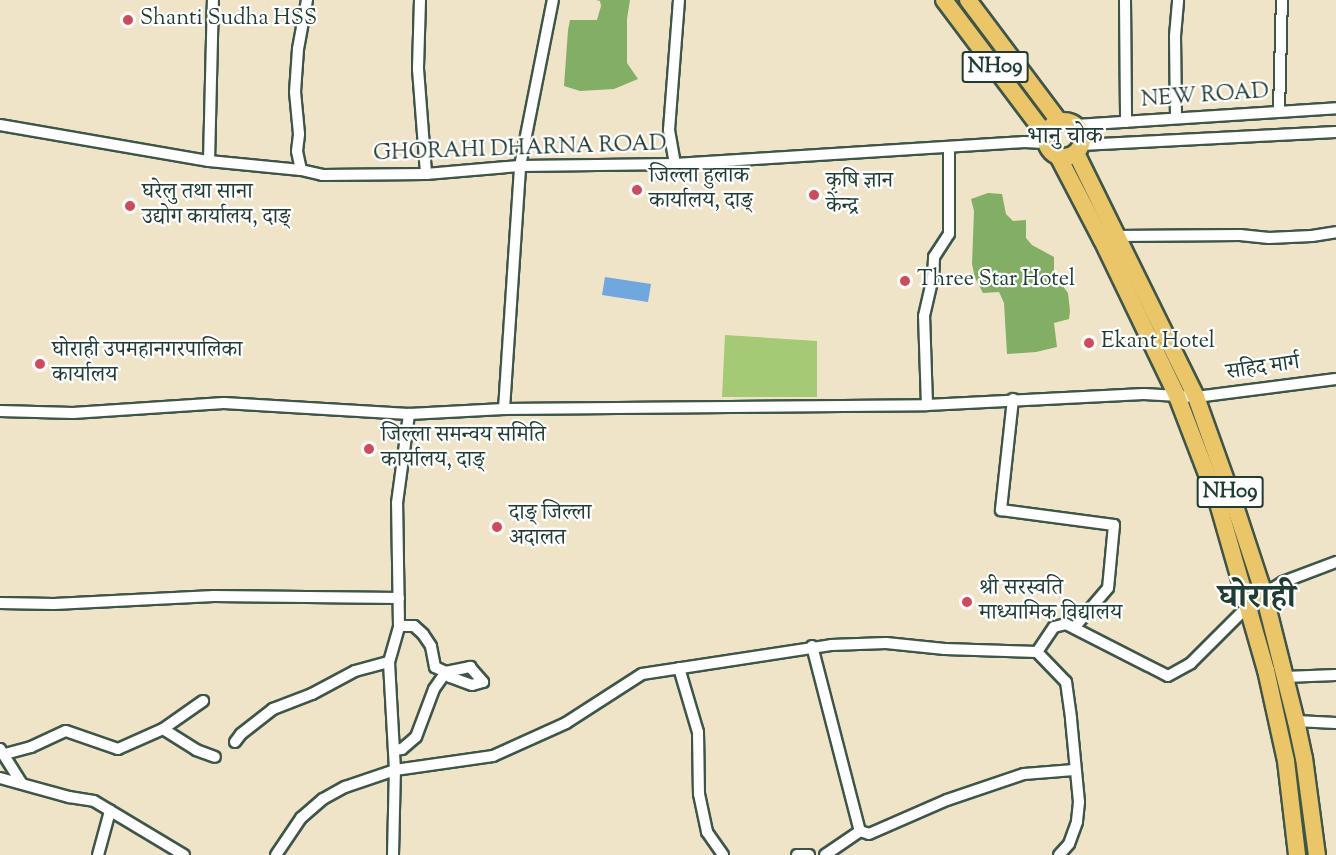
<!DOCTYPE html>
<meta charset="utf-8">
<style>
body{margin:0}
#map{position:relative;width:1336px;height:855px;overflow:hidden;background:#f0e4c8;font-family:"Sorts Mill Goudy","Noto Serif Devanagari",serif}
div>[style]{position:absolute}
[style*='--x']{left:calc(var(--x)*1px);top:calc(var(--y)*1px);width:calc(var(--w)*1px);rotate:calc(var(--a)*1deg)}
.green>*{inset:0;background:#a4ca75}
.forest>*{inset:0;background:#83ae66}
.water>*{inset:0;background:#6fa7de}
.roads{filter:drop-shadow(2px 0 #3e564a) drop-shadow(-2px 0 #3e564a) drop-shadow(0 2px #3e564a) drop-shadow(0 -2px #3e564a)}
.street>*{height:10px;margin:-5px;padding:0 5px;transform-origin:5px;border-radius:5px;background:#fff}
.primary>*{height:16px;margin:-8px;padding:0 8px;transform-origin:8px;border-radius:8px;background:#ebc669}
.primary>.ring{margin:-8px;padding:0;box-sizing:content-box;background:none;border:16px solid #ebc669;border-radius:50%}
.dots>*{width:16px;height:16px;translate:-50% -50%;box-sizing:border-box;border:3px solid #fff;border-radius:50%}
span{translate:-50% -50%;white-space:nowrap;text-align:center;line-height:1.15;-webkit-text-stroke:4.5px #fff;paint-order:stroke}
.shield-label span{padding:2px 4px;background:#fff;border:2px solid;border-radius:4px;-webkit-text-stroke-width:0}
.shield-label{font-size:21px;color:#1f3d34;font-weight:700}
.poi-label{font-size:22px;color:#1f3d34}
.left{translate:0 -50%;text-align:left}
.street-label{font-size:22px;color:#1f3d34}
.neighbourhood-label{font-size:24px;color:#1f3d34}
.town-label{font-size:34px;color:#1f3d34;font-weight:700}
</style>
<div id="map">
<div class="green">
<div style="clip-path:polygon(725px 335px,817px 341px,817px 397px,722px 397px)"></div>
</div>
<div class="forest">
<div style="clip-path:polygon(596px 0,630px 0,627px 19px,627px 63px,638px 79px,614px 89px,580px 91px,564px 86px,568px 30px,570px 20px,597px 20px,601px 6px,600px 1px)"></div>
<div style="clip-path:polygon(988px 193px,1002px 194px,1006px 214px,1013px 221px,1026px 220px,1026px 238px,1032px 245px,1054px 257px,1054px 274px,1068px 293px,1070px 311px,1069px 319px,1054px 323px,1057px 347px,1036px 352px,1007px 354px,1004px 303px,999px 292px,983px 293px,975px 278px,972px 264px,974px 211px,971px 199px)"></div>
</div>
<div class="water">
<div style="clip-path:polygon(605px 277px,651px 284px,648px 302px,602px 295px)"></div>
</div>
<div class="roads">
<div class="street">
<div style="--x:420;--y:0;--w:69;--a:91.7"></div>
<div style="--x:418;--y:69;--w:105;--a:85.6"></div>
<div style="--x:1125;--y:0;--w:122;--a:89.5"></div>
<div style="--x:1279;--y:111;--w:111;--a:-88.5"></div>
<div style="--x:1176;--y:118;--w:82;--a:-90.7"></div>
<div style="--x:1175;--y:36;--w:36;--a:-85"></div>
<div style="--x:0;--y:125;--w:212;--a:9.8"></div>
<div style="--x:209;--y:161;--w:92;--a:5.6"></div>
<div style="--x:301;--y:170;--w:22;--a:13"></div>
<div style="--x:322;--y:175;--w:104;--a:-0.6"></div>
<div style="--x:426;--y:174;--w:94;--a:-4.9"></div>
<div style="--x:520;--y:166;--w:155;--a:-0.7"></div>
<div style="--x:675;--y:164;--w:350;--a:-3.6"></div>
<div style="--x:1024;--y:142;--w:21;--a:3"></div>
<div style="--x:1076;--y:125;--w:261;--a:-3.7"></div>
<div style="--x:1081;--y:145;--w:255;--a:-2.9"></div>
<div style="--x:209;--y:161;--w:161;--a:-88.6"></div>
<div style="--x:675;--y:164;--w:35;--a:-100"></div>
<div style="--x:669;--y:130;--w:130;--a:-85.6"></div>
<div style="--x:301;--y:170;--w:19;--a:-102"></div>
<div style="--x:297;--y:151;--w:17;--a:-83"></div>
<div style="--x:299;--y:134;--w:42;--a:-95.4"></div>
<div style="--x:295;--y:92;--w:43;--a:-86"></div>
<div style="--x:298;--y:49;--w:50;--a:-79.6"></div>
<div style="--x:1117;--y:236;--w:123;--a:-0.5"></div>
<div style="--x:1240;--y:235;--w:29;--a:6"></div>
<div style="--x:1269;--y:238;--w:43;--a:-2.7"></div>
<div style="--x:1312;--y:236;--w:24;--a:-9"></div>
<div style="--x:1013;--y:399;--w:112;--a:96.2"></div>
<div style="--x:1001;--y:510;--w:114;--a:7.6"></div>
<div style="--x:1114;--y:525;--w:63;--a:95.4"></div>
<div style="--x:1108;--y:588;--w:52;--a:130.4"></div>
<div style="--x:927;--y:405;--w:89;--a:-91.9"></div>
<div style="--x:924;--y:316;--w:39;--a:-77"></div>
<div style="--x:933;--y:278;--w:21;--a:-87"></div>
<div style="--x:934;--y:257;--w:27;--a:-57"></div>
<div style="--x:949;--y:234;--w:85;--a:-90"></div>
<div style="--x:504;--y:409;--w:244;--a:-86.2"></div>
<div style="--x:520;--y:166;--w:169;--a:-78.8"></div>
<div style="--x:0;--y:411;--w:73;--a:1.6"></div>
<div style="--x:73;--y:413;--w:151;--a:-3.8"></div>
<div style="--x:224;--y:403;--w:185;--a:3.4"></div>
<div style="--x:409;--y:414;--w:95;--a:-3"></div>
<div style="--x:504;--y:409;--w:423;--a:-0.5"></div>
<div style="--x:927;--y:405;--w:217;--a:-2.9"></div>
<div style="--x:1144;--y:394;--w:52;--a:3.3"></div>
<div style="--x:1196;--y:397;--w:141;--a:-7.3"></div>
<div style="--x:1264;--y:594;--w:22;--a:-32"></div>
<div style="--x:1283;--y:582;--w:57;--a:-20.7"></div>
<div style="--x:0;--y:603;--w:54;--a:1.1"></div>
<div style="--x:54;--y:604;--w:160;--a:-2.9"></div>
<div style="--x:214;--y:596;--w:185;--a:0.6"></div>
<div style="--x:812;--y:646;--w:191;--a:75.5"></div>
<div style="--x:860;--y:831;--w:9;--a:18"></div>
<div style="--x:869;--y:834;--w:85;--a:-23.6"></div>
<div style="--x:947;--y:800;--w:81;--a:-18.7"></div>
<div style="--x:1024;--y:774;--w:50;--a:-4.6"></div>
<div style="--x:1037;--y:652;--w:42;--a:46"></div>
<div style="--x:1066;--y:682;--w:37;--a:82"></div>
<div style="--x:1071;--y:719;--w:83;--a:84.5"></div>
<div style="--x:1079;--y:802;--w:20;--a:96"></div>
<div style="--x:1077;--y:822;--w:23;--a:110"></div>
<div style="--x:1069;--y:844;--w:15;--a:132"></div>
<div style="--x:679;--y:668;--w:67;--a:73.5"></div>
<div style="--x:698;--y:732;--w:62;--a:89.1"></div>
<div style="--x:699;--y:794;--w:39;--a:78"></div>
<div style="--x:707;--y:832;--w:28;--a:55"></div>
<div style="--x:1285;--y:677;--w:51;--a:-2.2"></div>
<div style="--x:1296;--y:721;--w:40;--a:2.9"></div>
<div style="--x:163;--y:729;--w:39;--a:32"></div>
<div style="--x:196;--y:750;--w:20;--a:20"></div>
<div style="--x:235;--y:742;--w:10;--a:-53"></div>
<div style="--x:241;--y:734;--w:41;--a:-38"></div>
<div style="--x:273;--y:709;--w:42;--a:-21"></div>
<div style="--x:312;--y:694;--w:49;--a:-28.1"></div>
<div style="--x:355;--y:671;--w:35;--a:-15"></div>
<div style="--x:0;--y:749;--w:41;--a:57.8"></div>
<div style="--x:394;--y:750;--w:8;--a:-7"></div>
<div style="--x:402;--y:749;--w:18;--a:-41"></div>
<div style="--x:416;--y:737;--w:51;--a:-69.4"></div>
<div style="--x:434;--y:689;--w:21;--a:-55"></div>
<div style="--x:446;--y:672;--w:25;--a:-12"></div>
<div style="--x:470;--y:667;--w:20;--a:49"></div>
<div style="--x:483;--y:682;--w:11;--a:165"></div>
<div style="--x:472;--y:685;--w:23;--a:-160"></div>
<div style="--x:450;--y:677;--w:6;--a:-129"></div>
<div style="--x:446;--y:672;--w:12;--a:-156"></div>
<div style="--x:435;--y:667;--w:21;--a:-101"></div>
<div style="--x:431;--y:646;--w:14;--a:-124"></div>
<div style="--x:423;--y:634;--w:12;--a:-138"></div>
<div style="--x:414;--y:626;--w:15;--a:180"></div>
<div style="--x:5;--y:754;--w:27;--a:-15"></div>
<div style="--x:31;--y:747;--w:38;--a:-25"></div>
<div style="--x:66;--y:731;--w:55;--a:19.1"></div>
<div style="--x:118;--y:749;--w:49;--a:-24"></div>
<div style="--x:163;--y:729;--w:49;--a:-35"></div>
<div style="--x:0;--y:778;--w:72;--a:15.4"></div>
<div style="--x:69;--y:797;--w:25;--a:9"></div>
<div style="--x:94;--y:801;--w:105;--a:31"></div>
<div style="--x:98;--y:855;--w:46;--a:-74.7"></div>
<div style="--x:276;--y:855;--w:45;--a:-56"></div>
<div style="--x:301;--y:818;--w:29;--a:-41"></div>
<div style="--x:323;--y:799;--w:25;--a:-29"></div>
<div style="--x:345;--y:787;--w:53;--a:-18.8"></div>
<div style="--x:395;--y:770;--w:99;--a:-8.1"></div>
<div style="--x:493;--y:756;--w:80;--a:-24.3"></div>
<div style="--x:566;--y:723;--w:90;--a:-32.8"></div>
<div style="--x:642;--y:674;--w:191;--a:-8.7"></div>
<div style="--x:831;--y:645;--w:55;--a:-2.1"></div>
<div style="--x:886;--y:643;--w:59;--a:5.8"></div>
<div style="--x:945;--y:649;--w:92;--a:1.9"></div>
<div style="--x:1037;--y:652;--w:30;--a:-56"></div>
<div style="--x:1054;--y:627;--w:12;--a:-14"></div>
<div style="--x:1066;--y:624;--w:114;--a:27"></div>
<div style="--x:1168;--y:676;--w:26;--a:-29"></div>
<div style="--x:1191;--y:663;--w:81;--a:-45"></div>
<div style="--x:393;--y:855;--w:85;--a:-88.7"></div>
<div style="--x:395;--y:770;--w:108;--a:-93.2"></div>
<div style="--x:389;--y:662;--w:37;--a:-74"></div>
<div style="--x:399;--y:626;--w:123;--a:-90.9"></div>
<div style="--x:397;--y:503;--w:90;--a:-82.3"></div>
<div style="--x:797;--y:855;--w:12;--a:0"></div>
<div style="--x:825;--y:855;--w:42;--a:-34.4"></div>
</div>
<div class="primary">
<div style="--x:944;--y:0;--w:168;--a:53"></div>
<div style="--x:968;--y:0;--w:151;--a:53.1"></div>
<div class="ring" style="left:1046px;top:121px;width:20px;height:20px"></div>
<div style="--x:1076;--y:153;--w:272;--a:63.8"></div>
<div style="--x:1196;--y:397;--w:116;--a:70.3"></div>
<div style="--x:1235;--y:506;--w:93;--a:71.8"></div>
<div style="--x:1264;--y:594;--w:131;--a:75.9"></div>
<div style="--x:1296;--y:721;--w:38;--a:78"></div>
<div style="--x:1304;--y:758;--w:98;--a:82.4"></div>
<div style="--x:1058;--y:156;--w:95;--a:62.4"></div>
<div style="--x:1102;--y:240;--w:173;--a:64.3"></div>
<div style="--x:1177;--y:396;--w:115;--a:69"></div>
<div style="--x:1218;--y:503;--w:174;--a:74"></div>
<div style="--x:1266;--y:670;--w:93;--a:77.6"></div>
<div style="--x:1286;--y:761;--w:95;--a:83.3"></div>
</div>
</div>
<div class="dots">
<div style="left:128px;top:20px;background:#d1495b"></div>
<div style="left:637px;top:190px;background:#d1495b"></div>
<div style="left:814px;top:195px;background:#d1495b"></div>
<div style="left:130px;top:206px;background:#d1495b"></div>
<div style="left:905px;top:281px;background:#d1495b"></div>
<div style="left:1089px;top:343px;background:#d1495b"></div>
<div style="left:40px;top:364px;background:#d1495b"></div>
<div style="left:369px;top:449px;background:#d1495b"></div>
<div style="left:497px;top:527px;background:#d1495b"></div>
<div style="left:967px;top:602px;background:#d1495b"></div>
</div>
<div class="shield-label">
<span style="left:995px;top:67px">NH09</span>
<span style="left:1230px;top:492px">NH09</span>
</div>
<div class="poi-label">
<span class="left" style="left:140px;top:20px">Shanti Sudha HSS</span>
<span class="left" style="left:649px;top:190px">जिल्ला हुलाक<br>कार्यालय, दाङ्</span>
<span class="left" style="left:826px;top:195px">कृषि ज्ञान<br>केन्द्र</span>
<span class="left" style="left:142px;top:206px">घरेलु तथा साना<br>उद्योग कार्यालय, दाङ्</span>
<span class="left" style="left:917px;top:281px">Three Star Hotel</span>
<span class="left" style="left:1101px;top:343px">Ekant Hotel</span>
<span class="left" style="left:52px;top:364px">घोराही उपमहानगरपालिका<br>कार्यालय</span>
<span class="left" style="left:381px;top:449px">जिल्ला समन्वय समिति<br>कार्यालय, दाङ्</span>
<span class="left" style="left:509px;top:527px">दाङ् जिल्ला<br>अदालत</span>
<span class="left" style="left:979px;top:602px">श्री सरस्वति<br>माध्यामिक विद्यालय</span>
</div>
<div class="street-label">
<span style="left:1205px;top:97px;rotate:-4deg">NEW ROAD</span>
<span style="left:520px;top:150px;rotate:-2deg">GHORAHI DHARNA ROAD</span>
<span style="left:1263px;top:369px;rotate:-8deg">सहिद मार्ग</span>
</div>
<div class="neighbourhood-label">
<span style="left:1065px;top:138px">भानु चोक</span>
</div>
<div class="town-label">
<span style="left:1257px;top:599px">घोराही</span>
</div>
</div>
